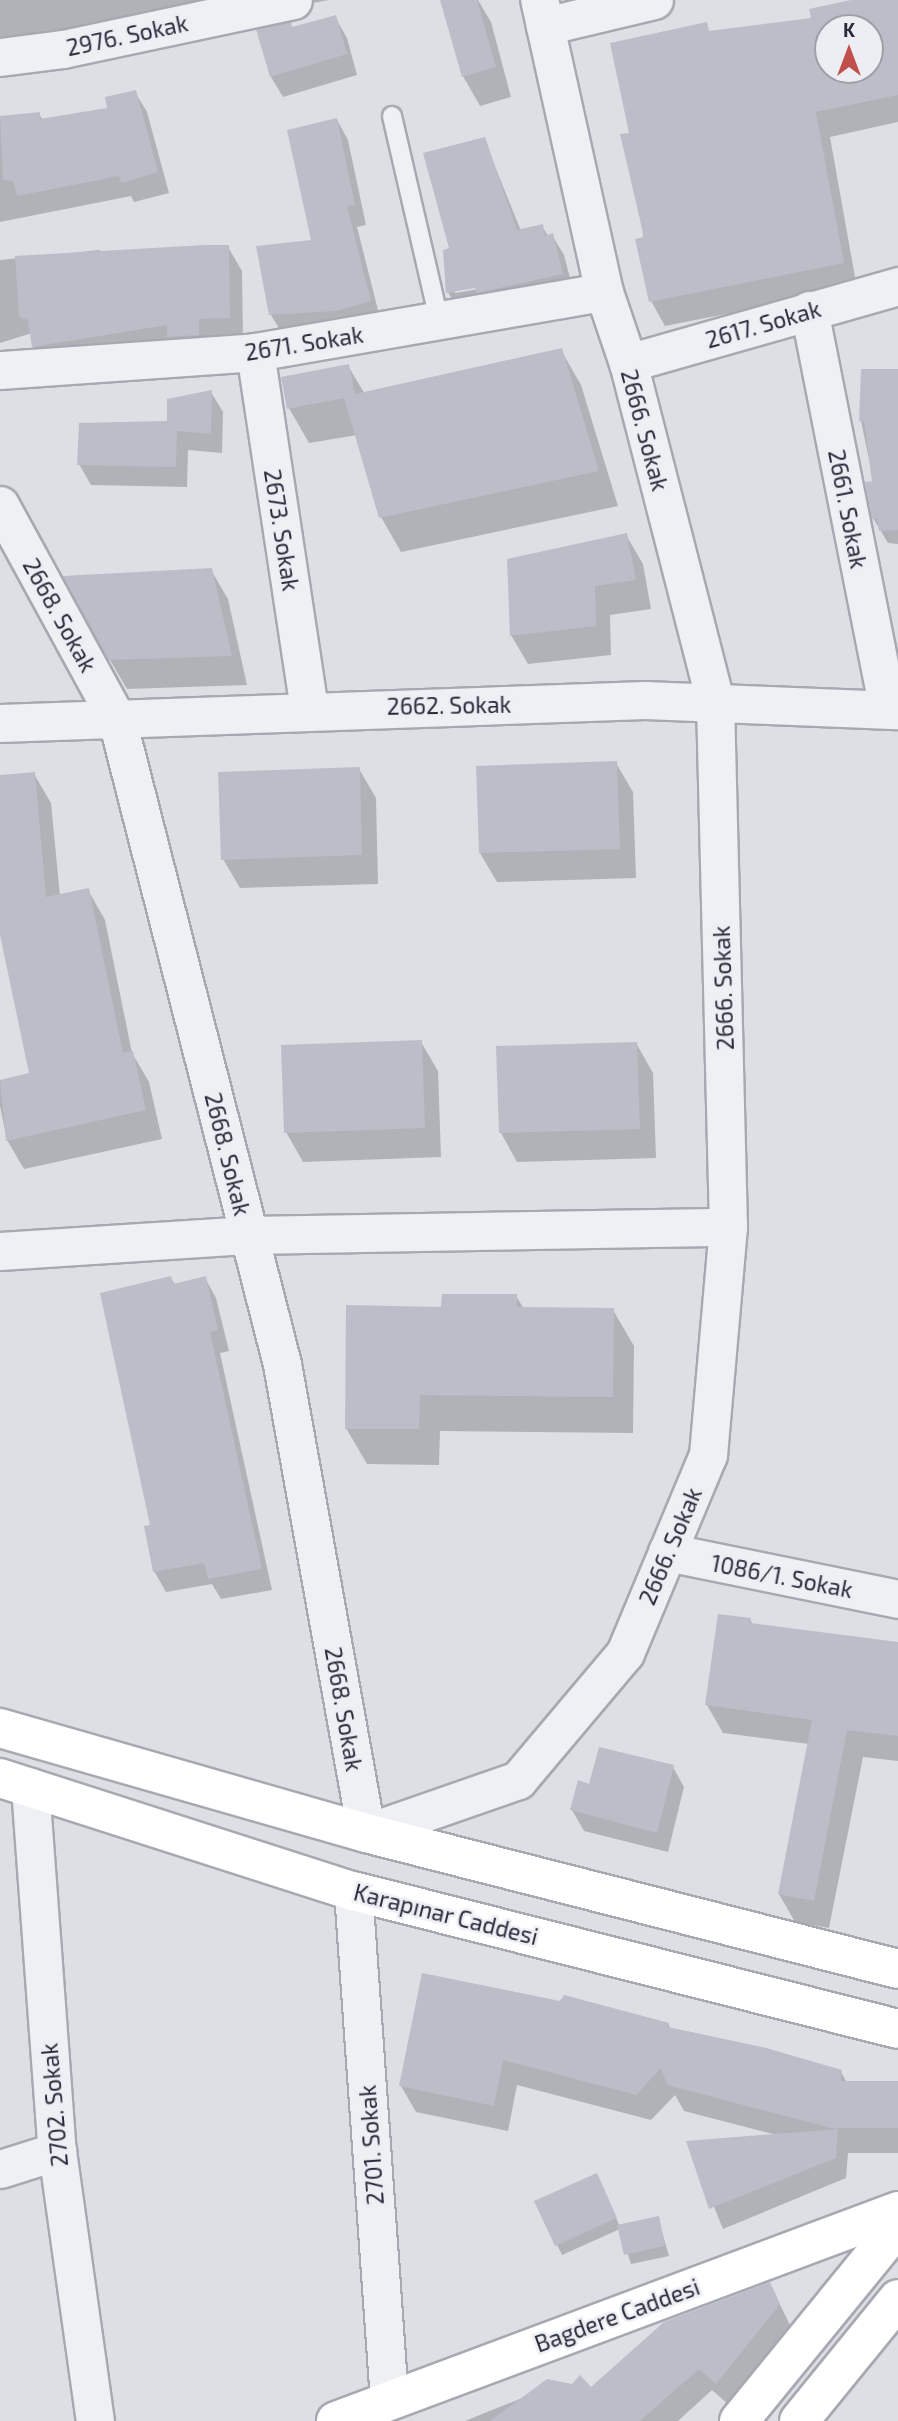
<!DOCTYPE html>
<meta charset="utf-8">
<style>
body{margin:0}
#map{position:relative;width:898px;height:2421px;overflow:hidden;background:#dddfe5;font-family:"Exo 2",sans-serif}
div>[style]{position:absolute}
[style*='--x']{left:calc(var(--x)*1px);top:calc(var(--y)*1px);width:calc(var(--w)*1px);rotate:calc(var(--a)*1deg)}
.shadow>*{inset:0;background:#0003}
.building>*{inset:0;background:#bbbdc8}
.roads{filter:drop-shadow(2px 0 #a7a9b2) drop-shadow(-2px 0 #a7a9b2) drop-shadow(0 2px #a7a9b2) drop-shadow(0 -2px #a7a9b2)}
.lane>*{height:18px;margin:-9px;padding:0 9px;transform-origin:9px;border-radius:9px;background:#eff0f4}
.street>*{height:37px;margin:-18.5px;padding:0 18.5px;transform-origin:18.5px;border-radius:18.5px;background:#eff0f4}
.secondary>*{height:38px;margin:-19px;padding:0 19px;transform-origin:19px;border-radius:19px;background:#fff}
span{translate:-50% -50%;white-space:nowrap;text-align:center;line-height:1.15;-webkit-text-stroke:5px #eceef3;paint-order:stroke}
.street-label{font-size:23px;color:#282b3b}
.north{position:absolute;left:814px;top:14px;width:70px;height:70px;box-sizing:border-box;background:#eceef3;border:2px solid #9ea0a9;border-radius:50%;rotate:0deg;font-size:19px;font-weight:700;line-height:28px;text-align:center;color:#282b3b}
.north::after{content:'';display:block;margin:auto;width:24px;height:32px;background:#c1504c;clip-path:polygon(50% 0,100% 100%,50% 72%,0 100%)}
</style>
<div id="map">
<div class="shadow">
<div style="clip-path:polygon(0 0,329px 0,0 60px)"></div>
<div style="clip-path:polygon(442px 0,478px 0,491px 22px,511px 97px,480px 106px,463px 76px)"></div>
<div style="clip-path:polygon(evenodd,858px 0,898px 0,898px 122px,830px 137px,857px 288px,665px 326px,651px 301px,631px 134px,705px 52px,813px 20px,858px 0,828px 28px,870px 28px,870px 70px,828px 70px,828px 28px)"></div>
<div style="clip-path:polygon(335px 17px,347px 38px,357px 75px,283px 97px,271px 77px)"></div>
<div style="clip-path:polygon(135px 92px,147px 112px,169px 193px,134px 202px,131px 196px,0 222px,0 118px,39px 114px,43px 120px,109px 109px)"></div>
<div style="clip-path:polygon(337px 120px,348px 140px,366px 225px,357px 227px,381px 322px,283px 335px,271px 315px,313px 242px)"></div>
<div style="clip-path:polygon(evenodd,484px 139px,521px 231px,542px 226px,548px 236px,552px 235px,564px 255px,574px 294px,459px 313px,448px 292px,451px 250px,484px 139px,483px 284px,484px 288px,455px 293px,455px 289px,483px 284px)"></div>
<div style="clip-path:polygon(228px 247px,242px 271px,243px 341px,47px 370px,33px 346px,32px 333px,0 343px,0 260px,100px 250px,102px 254px)"></div>
<div style="clip-path:polygon(561px 350px,581px 385px,618px 506px,401px 552px,381px 517px,357px 435px,309px 443px,289px 408px,348px 366px,365px 394px)"></div>
<div style="clip-path:polygon(898px 371px,898px 544px,888px 543px,873px 518px,874px 483px,861px 421px)"></div>
<div style="clip-path:polygon(211px 392px,223px 412px,222px 453px,188px 450px,187px 487px,91px 485px,79px 464px,169px 423px)"></div>
<div style="clip-path:polygon(626px 535px,643px 564px,651px 609px,610px 615px,611px 655px,528px 664px,511px 635px)"></div>
<div style="clip-path:polygon(211px 570px,228px 599px,247px 685px,127px 689px,110px 660px)"></div>
<div style="clip-path:polygon(616px 763px,633px 792px,636px 878px,497px 882px,480px 853px)"></div>
<div style="clip-path:polygon(359px 769px,376px 798px,378px 884px,240px 888px,223px 859px)"></div>
<div style="clip-path:polygon(34px 774px,51px 803px,60px 896px,88px 890px,105px 920px,132px 1053px,149px 1082px,162px 1139px,24px 1169px,7px 1140px,0 1106px,0 1081px,31px 1075px,0 926px,0 777px)"></div>
<div style="clip-path:polygon(421px 1042px,438px 1071px,441px 1157px,303px 1162px,286px 1132px)"></div>
<div style="clip-path:polygon(636px 1043px,653px 1073px,656px 1158px,517px 1162px,501px 1133px)"></div>
<div style="clip-path:polygon(171px 1278px,175px 1285px,205px 1278px,216px 1298px,229px 1351px,220px 1353px,272px 1590px,221px 1599px,212px 1584px,166px 1592px,154px 1571px,152px 1527px)"></div>
<div style="clip-path:polygon(516px 1296px,524px 1309px,613px 1310px,634px 1346px,633px 1433px,440px 1431px,439px 1465px,367px 1464px,346px 1428px,443px 1308px)"></div>
<div style="clip-path:polygon(750px 1619px,753px 1625px,898px 1647px,898px 1761px,863px 1757px,829px 1928px,795px 1922px,779px 1894px,809px 1744px,723px 1733px,707px 1705px)"></div>
<div style="clip-path:polygon(673px 1767px,684px 1787px,668px 1852px,584px 1831px,572px 1810px,591px 1786px)"></div>
<div style="clip-path:polygon(424px 1975px,668px 2024px,671px 2029px,841px 2072px,847px 2083px,898px 2083px,898px 2153px,848px 2153px,846px 2178px,723px 2229px,688px 2142px,777px 2135px,684px 2111px,675px 2095px,651px 2120px,517px 2085px,508px 2131px,416px 2112px,401px 2086px)"></div>
<div style="clip-path:polygon(602px 2185px,620px 2227px,658px 2218px,669px 2256px,631px 2264px,620px 2229px,562px 2255px,536px 2201px)"></div>
<div style="clip-path:polygon(770px 2284px,791px 2327px,729px 2405px,712px 2390px,678px 2421px,465px 2421px,527px 2396px,591px 2390px)"></div>
</div>
<div class="building">
<div style="clip-path:polygon(440px 0,477px 0,496px 67px,462px 77px)"></div>
<div style="clip-path:polygon(evenodd,851px 0,898px 0,898px 95px,816px 112px,844px 263px,649px 302px,635px 239px,644px 237px,620px 134px,629px 133px,610px 43px,707px 22px,709px 31px,811px 18px,809px 9px,851px 0,828px 28px,870px 28px,870px 70px,828px 70px,828px 28px)"></div>
<div style="clip-path:polygon(336px 15px,347px 54px,270px 77px,256px 29px,291px 22px,292px 27px)"></div>
<div style="clip-path:polygon(136px 90px,158px 172px,121px 183px,119px 176px,17px 196px,13px 181px,3px 180px,0 116px,40px 112px,40px 119px,107px 108px,105px 97px)"></div>
<div style="clip-path:polygon(337px 118px,355px 205px,347px 206px,371px 301px,336px 311px,269px 315px,256px 246px,311px 240px,287px 130px)"></div>
<div style="clip-path:polygon(485px 137px,517px 230px,543px 224px,545px 236px,553px 233px,563px 274px,477px 293px,475px 288px,446px 293px,443px 250px,449px 248px,423px 153px)"></div>
<div style="clip-path:polygon(205px 245px,229px 245px,230px 318px,199px 319px,199px 335px,167px 337px,167px 325px,32px 347px,28px 320px,19px 317px,15px 256px)"></div>
<div style="clip-path:polygon(562px 348px,599px 471px,379px 518px,344px 398px,287px 409px,281px 377px,349px 364px,355px 394px)"></div>
<div style="clip-path:polygon(861px 369px,898px 369px,898px 530px,879px 531px,877px 519px,872px 519px,865px 482px,872px 481px,864px 421px,859px 421px)"></div>
<div style="clip-path:polygon(212px 390px,211px 434px,177px 431px,176px 467px,77px 465px,79px 423px,167px 421px,167px 399px)"></div>
<div style="clip-path:polygon(627px 533px,636px 580px,595px 586px,596px 626px,510px 636px,507px 559px)"></div>
<div style="clip-path:polygon(212px 568px,232px 656px,108px 660px,63px 576px)"></div>
<div style="clip-path:polygon(617px 761px,620px 849px,479px 853px,476px 766px)"></div>
<div style="clip-path:polygon(360px 767px,362px 855px,221px 860px,218px 772px)"></div>
<div style="clip-path:polygon(35px 772px,46px 897px,89px 888px,123px 1053px,133px 1051px,146px 1110px,6px 1141px,0 1080px,29px 1073px,0 935px,0 775px)"></div>
<div style="clip-path:polygon(422px 1040px,425px 1128px,284px 1133px,281px 1045px)"></div>
<div style="clip-path:polygon(637px 1042px,640px 1129px,499px 1133px,496px 1046px)"></div>
<div style="clip-path:polygon(171px 1276px,173px 1284px,206px 1276px,218px 1330px,210px 1332px,262px 1569px,208px 1579px,204px 1563px,153px 1572px,144px 1526px,150px 1525px,100px 1293px)"></div>
<div style="clip-path:polygon(442px 1294px,517px 1294px,517px 1307px,614px 1308px,613px 1397px,420px 1395px,419px 1429px,345px 1429px,346px 1305px,441px 1307px)"></div>
<div style="clip-path:polygon(718px 1614px,751px 1618px,750px 1623px,898px 1642px,898px 1736px,847px 1730px,814px 1901px,778px 1894px,812px 1720px,705px 1705px)"></div>
<div style="clip-path:polygon(599px 1747px,674px 1765px,657px 1833px,570px 1810px,578px 1780px,589px 1784px)"></div>
<div style="clip-path:polygon(422px 1973px,560px 2001px,564px 1995px,669px 2023px,668px 2027px,766px 2048px,842px 2070px,841px 2081px,898px 2081px,898px 2128px,831px 2128px,667px 2085px,661px 2068px,636px 2095px,503px 2060px,494px 2106px,399px 2086px)"></div>
<div style="clip-path:polygon(838px 2129px,836px 2158px,709px 2209px,686px 2141px)"></div>
<div style="clip-path:polygon(597px 2173px,617px 2218px,555px 2246px,534px 2201px)"></div>
<div style="clip-path:polygon(659px 2216px,665px 2246px,624px 2255px,617px 2225px)"></div>
<div style="clip-path:polygon(770px 2282px,780px 2304px,716px 2384px,699px 2369px,640px 2421px,490px 2421px,547px 2379px,572px 2384px,580px 2375px,591px 2387px,664px 2322px)"></div>
</div>
<div class="roads">
<div class="lane">
<div style="--x:392;--y:116;--w:209;--a:77"></div>
</div>
<div class="street">
<div style="--x:545;--y:26;--w:112;--a:-13.4"></div>
<div style="--x:0;--y:57;--w:64;--a:-7.2"></div>
<div style="--x:63;--y:49;--w:235;--a:-12"></div>
<div style="--x:809;--y:310;--w:407;--a:78.8"></div>
<div style="--x:255;--y:352;--w:361;--a:81.4"></div>
<div style="--x:628;--y:363;--w:281;--a:-15.9"></div>
<div style="--x:0;--y:370;--w:256;--a:-4"></div>
<div style="--x:255;--y:352;--w:354;--a:-9.8"></div>
<div style="--x:0;--y:505;--w:245;--a:61.4"></div>
<div style="--x:117;--y:720;--w:665;--a:75.63"></div>
<div style="--x:282;--y:1364;--w:476;--a:79.8"></div>
<div style="--x:366;--y:1833;--w:161;--a:-19.2"></div>
<div style="--x:518;--y:1780;--w:166;--a:-49.9"></div>
<div style="--x:625;--y:1653;--w:215;--a:-67.3"></div>
<div style="--x:708;--y:1455;--w:229;--a:-85"></div>
<div style="--x:728;--y:1227;--w:526;--a:-91.42"></div>
<div style="--x:715;--y:701;--w:349;--a:-104.4"></div>
<div style="--x:628;--y:363;--w:75;--a:-108.7"></div>
<div style="--x:604;--y:292;--w:299;--a:-102.5"></div>
<div style="--x:0;--y:723;--w:645;--a:-2.04"></div>
<div style="--x:645;--y:700;--w:253;--a:2.3"></div>
<div style="--x:0;--y:1251;--w:250;--a:-3.7"></div>
<div style="--x:249;--y:1235;--w:479;--a:-1"></div>
<div style="--x:667;--y:1552;--w:236;--a:11.5"></div>
<div style="--x:30;--y:1787;--w:365;--a:85.8"></div>
<div style="--x:57;--y:2151;--w:273;--a:82"></div>
<div style="--x:353;--y:1891;--w:510;--a:85.95"></div>
<div style="--x:0;--y:2169;--w:60;--a:-17.5"></div>
</div>
<div class="secondary">
<div style="--x:0;--y:1728;--w:381;--a:16"></div>
<div style="--x:366;--y:1833;--w:549;--a:14.34"></div>
<div style="--x:0;--y:1778;--w:371;--a:17.8"></div>
<div style="--x:353;--y:1891;--w:562;--a:14.21"></div>
<div style="--x:336;--y:2421;--w:600;--a:-20.49"></div>
<div style="--x:739;--y:2421;--w:252;--a:-50.8"></div>
<div style="--x:799;--y:2421;--w:157;--a:-50.9"></div>
</div>
</div>
<div class="street-label">
<span style="left:127px;top:35px;rotate:-12deg">2976. Sokak</span>
<span style="left:763px;top:324px;rotate:-16deg">2617. Sokak</span>
<span style="left:304px;top:343px;rotate:-9deg">2671. Sokak</span>
<span style="left:645px;top:430px;rotate:75deg">2666. Sokak</span>
<span style="left:848px;top:509px;rotate:79deg">2661. Sokak</span>
<span style="left:282px;top:530px;rotate:81deg">2673. Sokak</span>
<span style="left:60px;top:615px;rotate:61deg">2668. Sokak</span>
<span style="left:449px;top:705px;rotate:-1deg">2662. Sokak</span>
<span style="left:723px;top:988px;rotate:-92deg">2666. Sokak</span>
<span style="left:228px;top:1154px;rotate:76deg">2668. Sokak</span>
<span style="left:670px;top:1546px;rotate:-67deg">2666. Sokak</span>
<span style="left:782px;top:1576px;rotate:11deg">1086/1. Sokak</span>
<span style="left:344px;top:1709px;rotate:80deg">2668. Sokak</span>
<span style="left:446px;top:1914px;rotate:14deg">Karapınar Caddesi</span>
<span style="left:54px;top:2105px;rotate:-95deg">2702. Sokak</span>
<span style="left:371px;top:2145px;rotate:-94deg">2701. Sokak</span>
<span style="left:617px;top:2315px;rotate:-20deg">Bagdere Caddesi</span>
</div>
<div class="north">K</div>
</div>
